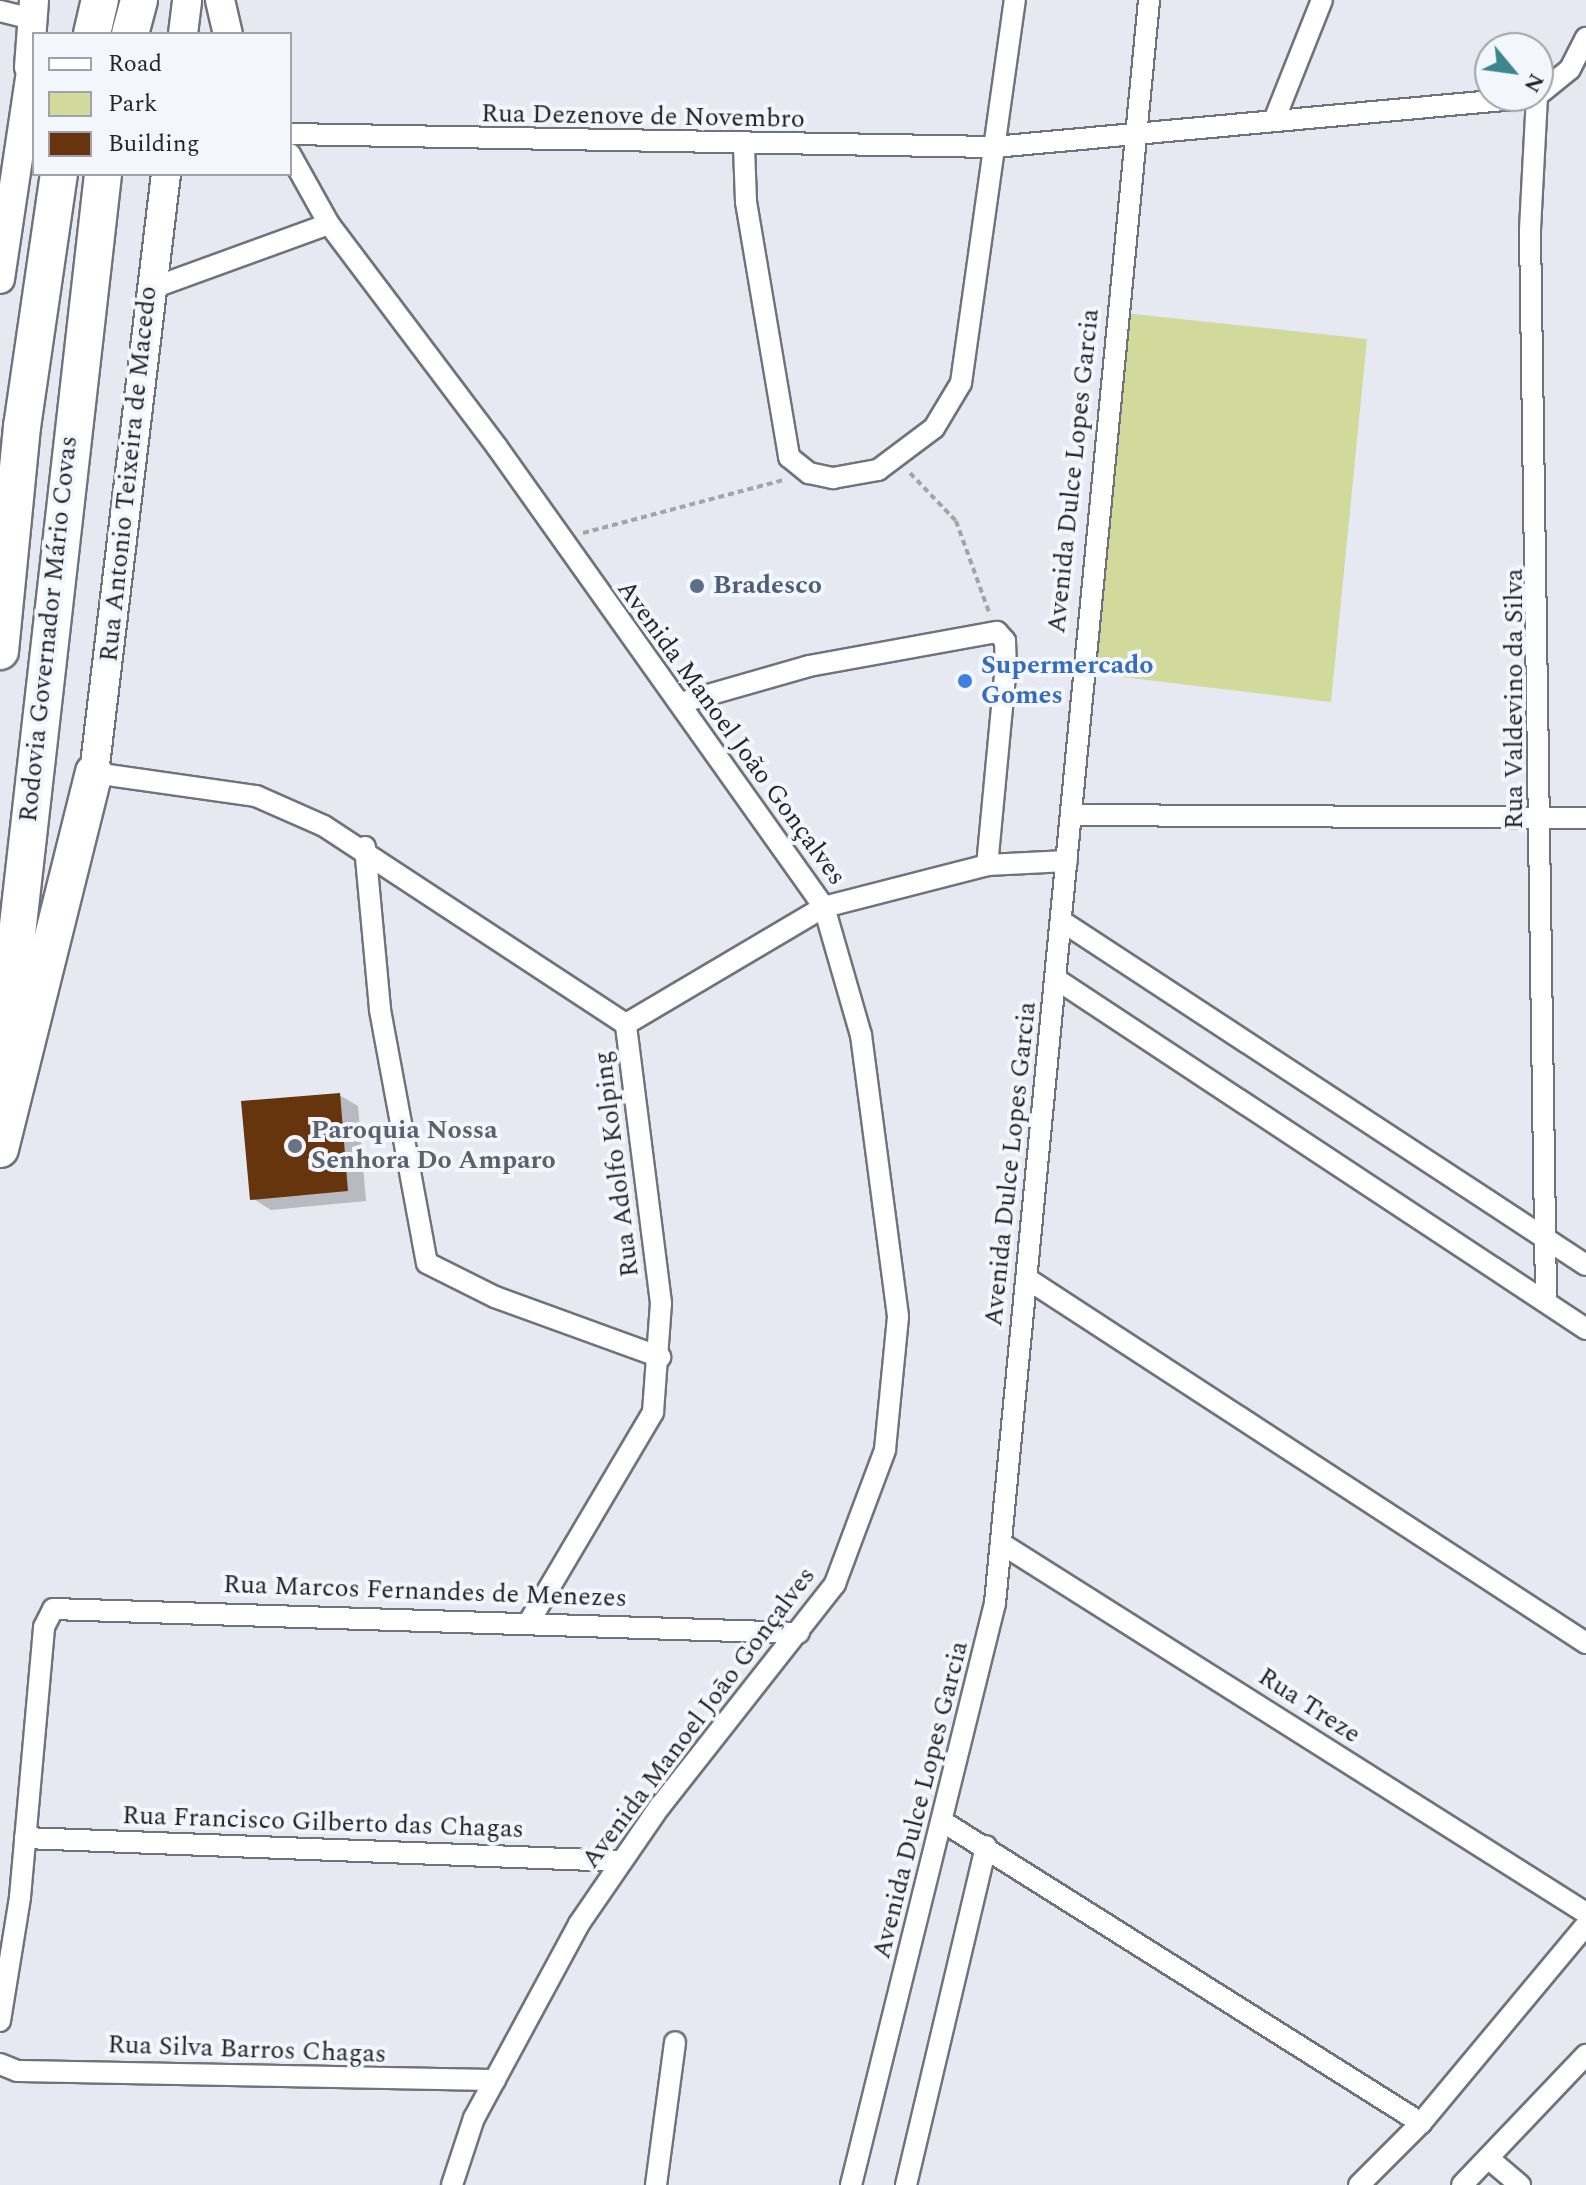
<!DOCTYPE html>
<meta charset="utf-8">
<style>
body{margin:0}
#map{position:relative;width:1586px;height:2185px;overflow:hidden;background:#e6e9f2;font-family:Spectral,serif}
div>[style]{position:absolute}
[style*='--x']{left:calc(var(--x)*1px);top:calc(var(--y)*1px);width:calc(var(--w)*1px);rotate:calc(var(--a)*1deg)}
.green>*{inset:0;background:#d1d99b}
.shadow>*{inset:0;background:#0003}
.building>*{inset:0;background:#66350e}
.path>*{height:4px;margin-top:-2px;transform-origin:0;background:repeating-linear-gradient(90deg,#a2a4ab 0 6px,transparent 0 10px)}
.roads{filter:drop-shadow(2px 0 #71737b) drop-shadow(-2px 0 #71737b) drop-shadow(0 2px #71737b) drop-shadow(0 -2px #71737b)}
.street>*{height:20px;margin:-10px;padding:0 10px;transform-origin:10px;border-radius:10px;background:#fff}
.secondary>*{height:28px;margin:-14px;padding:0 14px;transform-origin:14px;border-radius:14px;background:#fff}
.highway>*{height:36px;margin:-18px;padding:0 18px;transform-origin:18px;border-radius:18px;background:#fff}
.dots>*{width:22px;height:22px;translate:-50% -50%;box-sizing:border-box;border:4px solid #f4f6fe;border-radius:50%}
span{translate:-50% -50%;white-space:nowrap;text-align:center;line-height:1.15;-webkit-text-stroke:8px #f4f6fe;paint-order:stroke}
.street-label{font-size:26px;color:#25262a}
.service-label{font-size:26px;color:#4e5e75;font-weight:700}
.left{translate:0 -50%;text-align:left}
.shop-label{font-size:26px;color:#366cbe;font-weight:700}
.worship-label{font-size:26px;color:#5b616d;font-weight:700}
.legend{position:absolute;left:32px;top:32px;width:260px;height:144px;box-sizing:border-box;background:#f4f6fe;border:2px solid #a1a3a9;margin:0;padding:10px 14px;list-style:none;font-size:24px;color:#25262a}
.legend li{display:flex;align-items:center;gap:16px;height:40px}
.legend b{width:40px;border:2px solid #a1a3a9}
.north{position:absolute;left:1474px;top:32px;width:80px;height:80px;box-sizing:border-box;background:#f4f6fe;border:2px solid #a1a3a9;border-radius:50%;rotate:119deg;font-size:22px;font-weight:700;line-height:32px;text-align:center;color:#25262a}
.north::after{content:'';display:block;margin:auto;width:28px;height:36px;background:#3e868d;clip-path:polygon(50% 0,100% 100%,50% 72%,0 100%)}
</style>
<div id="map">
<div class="green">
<div style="clip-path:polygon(1124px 313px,1367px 339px,1331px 702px,1089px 673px)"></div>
</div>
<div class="shadow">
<div style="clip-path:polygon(339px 1095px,358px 1106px,366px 1201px,271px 1210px,252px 1198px)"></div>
</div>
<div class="building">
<div style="clip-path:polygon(340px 1093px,348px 1191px,250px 1200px,241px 1101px)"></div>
</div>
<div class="path">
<div style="--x:910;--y:473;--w:66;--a:46.2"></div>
<div style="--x:956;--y:521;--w:100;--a:70.1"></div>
<div style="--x:583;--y:533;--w:208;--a:-14.8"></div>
</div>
<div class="roads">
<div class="street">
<div style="--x:0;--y:11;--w:30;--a:14"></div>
<div style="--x:1538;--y:95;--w:41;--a:-39.1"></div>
<div style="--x:1570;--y:69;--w:35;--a:-63"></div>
<div style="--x:1537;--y:96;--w:135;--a:93"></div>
<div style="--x:1530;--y:231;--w:1071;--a:89.14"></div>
<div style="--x:1275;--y:118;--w:127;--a:-68.3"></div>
<div style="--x:290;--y:134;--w:704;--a:1.06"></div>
<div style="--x:994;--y:147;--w:544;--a:-5.27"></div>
<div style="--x:744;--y:147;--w:55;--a:87.9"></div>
<div style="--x:746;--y:202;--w:259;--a:80.4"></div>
<div style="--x:789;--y:457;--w:26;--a:39"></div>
<div style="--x:809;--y:473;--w:25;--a:12"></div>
<div style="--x:833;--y:478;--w:46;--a:-10.1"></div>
<div style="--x:878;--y:470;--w:70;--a:-36.9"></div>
<div style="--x:934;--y:428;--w:52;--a:-59"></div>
<div style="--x:961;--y:383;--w:387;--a:-82"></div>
<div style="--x:290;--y:154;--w:80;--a:60.9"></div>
<div style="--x:329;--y:224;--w:279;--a:53"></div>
<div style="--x:497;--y:447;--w:564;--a:54.59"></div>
<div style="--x:824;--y:907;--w:133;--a:73.9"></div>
<div style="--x:861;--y:1035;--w:284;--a:82.5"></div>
<div style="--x:898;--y:1317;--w:134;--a:95.6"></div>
<div style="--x:885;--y:1450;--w:143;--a:110.5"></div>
<div style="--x:835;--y:1584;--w:283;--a:128.2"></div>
<div style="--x:660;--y:1806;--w:143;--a:124.5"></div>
<div style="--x:579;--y:1924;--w:221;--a:118.4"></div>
<div style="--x:474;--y:2118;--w:71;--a:108.2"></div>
<div style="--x:150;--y:289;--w:190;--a:-20"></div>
<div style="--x:680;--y:703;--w:134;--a:-16"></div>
<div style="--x:809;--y:666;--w:191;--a:-10.3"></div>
<div style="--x:997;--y:632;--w:12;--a:48"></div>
<div style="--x:1005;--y:641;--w:24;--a:88"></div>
<div style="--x:1006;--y:665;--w:201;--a:95.4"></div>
<div style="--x:94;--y:773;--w:164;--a:8.1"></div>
<div style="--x:256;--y:796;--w:74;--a:23.8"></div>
<div style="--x:324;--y:826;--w:361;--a:33.3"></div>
<div style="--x:1071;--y:815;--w:515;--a:0.33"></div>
<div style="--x:365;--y:847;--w:164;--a:84.7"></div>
<div style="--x:380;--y:1010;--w:257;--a:79.5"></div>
<div style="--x:427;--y:1263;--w:76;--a:26.6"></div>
<div style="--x:495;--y:1297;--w:176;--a:20"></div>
<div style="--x:1063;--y:922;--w:625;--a:33.26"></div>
<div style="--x:1056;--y:979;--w:635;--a:33.44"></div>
<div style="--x:626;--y:1024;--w:230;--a:-30.6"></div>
<div style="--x:824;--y:907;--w:168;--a:-14.4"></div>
<div style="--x:987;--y:865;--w:80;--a:-2.9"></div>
<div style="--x:1029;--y:1280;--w:665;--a:33.09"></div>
<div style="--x:1002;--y:1544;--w:691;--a:32.29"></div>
<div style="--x:529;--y:1622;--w:244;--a:-59.4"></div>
<div style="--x:653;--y:1412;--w:109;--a:-85.8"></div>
<div style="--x:661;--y:1303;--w:281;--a:-97.2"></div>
<div style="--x:945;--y:1823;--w:563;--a:32.22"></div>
<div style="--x:25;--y:1838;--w:594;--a:2.22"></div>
<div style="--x:0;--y:2021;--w:126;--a:-80.8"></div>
<div style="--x:20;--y:1897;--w:271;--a:-84.9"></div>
<div style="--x:44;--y:1627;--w:20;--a:-63"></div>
<div style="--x:53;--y:1609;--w:746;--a:1.84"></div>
<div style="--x:0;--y:2064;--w:18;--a:22"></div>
<div style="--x:17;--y:2071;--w:478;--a:1.1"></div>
<div style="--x:1488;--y:2158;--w:42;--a:40.2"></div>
<div style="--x:656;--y:2185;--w:144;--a:-82.4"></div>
<div style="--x:851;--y:2185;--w:600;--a:-76.1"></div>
<div style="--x:995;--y:1603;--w:1610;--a:-84.51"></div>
<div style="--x:906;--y:2185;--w:348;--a:-76.7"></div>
<div style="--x:1359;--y:2185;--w:88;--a:-45"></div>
<div style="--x:1421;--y:2123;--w:258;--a:-50.2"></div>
<div style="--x:1462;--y:2185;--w:180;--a:-46.4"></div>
</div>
<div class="secondary">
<div style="--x:220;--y:0;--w:35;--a:77"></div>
<div style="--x:183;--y:34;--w:34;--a:-83"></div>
<div style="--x:29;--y:67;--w:67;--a:-85.7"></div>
<div style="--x:0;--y:279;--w:230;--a:-81.5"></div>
<div style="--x:94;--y:773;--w:603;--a:-83.15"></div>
</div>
<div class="highway">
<div style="--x:92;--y:34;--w:35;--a:-77"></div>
<div style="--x:130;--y:34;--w:35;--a:-75"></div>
<div style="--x:0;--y:651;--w:225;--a:-84.4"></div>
<div style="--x:22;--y:427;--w:256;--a:-81.7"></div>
<div style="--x:0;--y:1084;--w:916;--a:-83.54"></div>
<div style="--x:0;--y:1149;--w:388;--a:-76"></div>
</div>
</div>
<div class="dots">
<div style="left:697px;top:586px;background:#5c6f8a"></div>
<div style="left:965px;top:681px;background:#3f7fe0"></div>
<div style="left:295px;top:1146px;background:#6b7280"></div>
</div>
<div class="street-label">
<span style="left:643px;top:117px;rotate:1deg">Rua Dezenove de Novembro</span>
<span style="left:1074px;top:471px;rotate:-84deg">Avenida Dulce Lopes Garcia</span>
<span style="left:129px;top:474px;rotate:-84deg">Rua Antonio Teixeira de Macedo</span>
<span style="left:49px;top:629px;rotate:-84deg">Rodovia Governador Mário Covas</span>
<span style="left:1515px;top:699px;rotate:-90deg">Rua Valdevino da Silva</span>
<span style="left:731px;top:733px;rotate:54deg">Avenida Manoel João Gonçalves</span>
<span style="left:617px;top:1164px;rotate:-97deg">Rua Adolfo Kolping</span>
<span style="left:1011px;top:1164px;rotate:-84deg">Avenida Dulce Lopes Garcia</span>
<span style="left:425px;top:1592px;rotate:2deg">Rua Marcos Fernandes de Menezes</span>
<span style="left:1309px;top:1706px;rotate:33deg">Rua Treze</span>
<span style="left:699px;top:1718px;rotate:-53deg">Avenida Manoel João Gonçalves</span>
<span style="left:921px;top:1800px;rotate:-76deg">Avenida Dulce Lopes Garcia</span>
<span style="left:323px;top:1823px;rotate:2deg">Rua Francisco Gilberto das Chagas</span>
<span style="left:247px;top:2050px;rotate:2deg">Rua Silva Barros Chagas</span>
</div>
<div class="service-label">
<span class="left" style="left:713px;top:586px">Bradesco</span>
</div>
<div class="shop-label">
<span class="left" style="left:981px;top:681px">Supermercado<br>Gomes</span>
</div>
<div class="worship-label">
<span class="left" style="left:311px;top:1146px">Paroquia Nossa<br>Senhora Do Amparo</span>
</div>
<ul class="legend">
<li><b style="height:10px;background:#fff"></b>Road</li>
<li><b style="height:22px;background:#d1d99b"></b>Park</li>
<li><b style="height:22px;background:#66350e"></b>Building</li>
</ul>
<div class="north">N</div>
</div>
